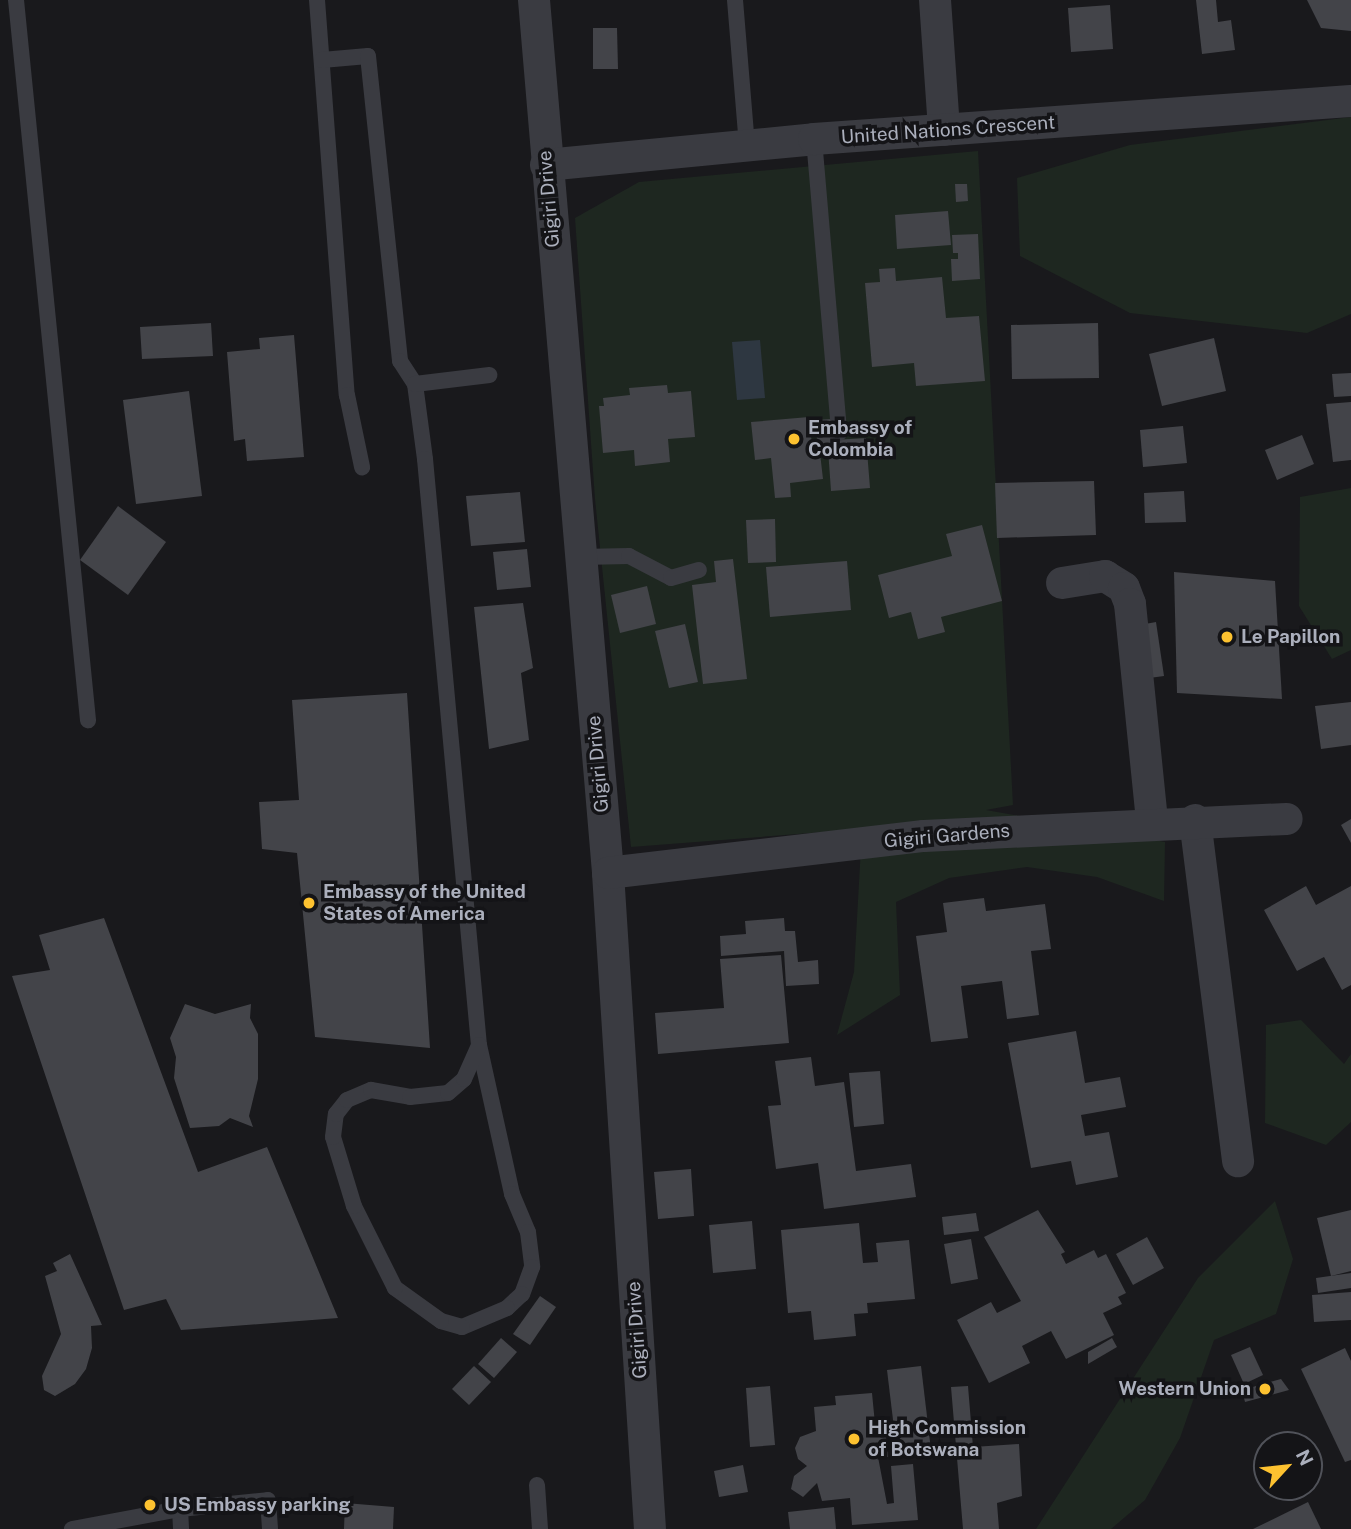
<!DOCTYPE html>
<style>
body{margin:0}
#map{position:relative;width:1351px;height:1529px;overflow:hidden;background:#19191c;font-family:"Public Sans",sans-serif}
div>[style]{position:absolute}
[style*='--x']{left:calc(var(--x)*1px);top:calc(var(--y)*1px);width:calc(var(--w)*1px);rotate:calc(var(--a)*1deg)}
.green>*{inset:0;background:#1e2720}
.water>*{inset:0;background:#2e3741}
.building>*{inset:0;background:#434449}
.service>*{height:16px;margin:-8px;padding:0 8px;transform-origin:8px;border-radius:8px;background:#3a3b41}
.minor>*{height:32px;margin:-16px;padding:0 16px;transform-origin:16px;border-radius:16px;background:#3a3b41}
.dots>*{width:19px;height:19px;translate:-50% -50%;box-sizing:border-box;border:4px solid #141417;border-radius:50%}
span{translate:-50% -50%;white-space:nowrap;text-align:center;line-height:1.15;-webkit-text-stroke:7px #141417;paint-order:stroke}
.street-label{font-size:19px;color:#abafbc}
.poi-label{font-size:19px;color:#abafbc;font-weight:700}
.left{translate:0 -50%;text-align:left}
.right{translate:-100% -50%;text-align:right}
.north{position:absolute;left:1253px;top:1431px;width:70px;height:70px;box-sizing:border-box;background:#141417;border:2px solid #505259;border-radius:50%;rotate:63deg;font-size:19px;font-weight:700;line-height:28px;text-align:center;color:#abafbc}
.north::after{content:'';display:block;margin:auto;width:24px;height:32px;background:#fdc230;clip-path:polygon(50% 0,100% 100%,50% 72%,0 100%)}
</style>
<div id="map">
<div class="green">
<div style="clip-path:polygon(1351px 117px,1351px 314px,1307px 333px,1130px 313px,1020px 256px,1017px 178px,1130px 145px)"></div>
<div style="clip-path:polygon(978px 151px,1013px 805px,986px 810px,1165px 842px,1164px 901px,1097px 877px,1027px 867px,949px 878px,896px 902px,900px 995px,837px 1035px,854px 972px,862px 829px,631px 847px,595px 499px,575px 218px,639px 182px)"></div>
<div style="clip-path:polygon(1351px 488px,1351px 650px,1332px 659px,1299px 606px,1300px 497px)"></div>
<div style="clip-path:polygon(1301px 1020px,1344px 1064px,1351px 1054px,1351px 1122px,1326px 1145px,1265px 1123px,1266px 1025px)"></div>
<div style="clip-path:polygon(1275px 1201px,1293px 1259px,1276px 1314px,1214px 1340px,1180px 1438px,1145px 1500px,1111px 1529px,1036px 1529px,1198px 1278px)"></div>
</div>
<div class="water">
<div style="clip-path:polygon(760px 340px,765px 398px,737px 400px,732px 342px)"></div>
</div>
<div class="building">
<div style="clip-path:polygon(1196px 0,1216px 0,1218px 22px,1231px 20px,1235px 50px,1202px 54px)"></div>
<div style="clip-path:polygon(1307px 0,1351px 0,1351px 31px,1321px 28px)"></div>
<div style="clip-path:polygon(1110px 5px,1113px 49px,1071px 52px,1068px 8px)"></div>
<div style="clip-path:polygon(593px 28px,617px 28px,618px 69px,593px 69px)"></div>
<div style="clip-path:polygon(955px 184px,967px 184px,968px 201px,956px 202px)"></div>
<div style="clip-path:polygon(948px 211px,951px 245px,897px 249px,895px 215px)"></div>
<div style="clip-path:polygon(978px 234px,980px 279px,952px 281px,951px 259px,958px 259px,958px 253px,953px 253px,952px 235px)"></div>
<div style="clip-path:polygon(895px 268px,896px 281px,942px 277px,946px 318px,979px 316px,985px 381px,916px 386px,914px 363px,872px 367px,865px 283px,880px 282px,879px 269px)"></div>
<div style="clip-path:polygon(211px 323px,213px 356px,142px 359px,140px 327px)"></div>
<div style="clip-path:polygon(1098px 323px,1099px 378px,1012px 379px,1011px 325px)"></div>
<div style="clip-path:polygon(294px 335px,304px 457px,247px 461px,245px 439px,234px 441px,227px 352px,260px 349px,259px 338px)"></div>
<div style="clip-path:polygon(1214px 338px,1226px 391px,1162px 406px,1149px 354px)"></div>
<div style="clip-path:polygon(1351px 373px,1351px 396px,1334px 397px,1332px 374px)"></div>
<div style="clip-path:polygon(667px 385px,668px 393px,691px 391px,695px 437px,668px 439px,670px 462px,635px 466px,634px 450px,603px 453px,599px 406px,604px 406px,603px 398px,630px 395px,629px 388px)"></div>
<div style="clip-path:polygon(189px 391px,202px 496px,136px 504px,123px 400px)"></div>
<div style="clip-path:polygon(1351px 402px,1351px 460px,1333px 462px,1326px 404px)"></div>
<div style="clip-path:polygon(809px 417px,813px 454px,820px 453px,823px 479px,790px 483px,791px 497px,775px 498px,771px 458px,755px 460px,751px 422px)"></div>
<div style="clip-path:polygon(832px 419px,834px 440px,866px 438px,870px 488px,831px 491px,828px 449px,818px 450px,815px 420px)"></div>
<div style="clip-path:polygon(1183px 426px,1187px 463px,1143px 467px,1140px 430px)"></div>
<div style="clip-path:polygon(1302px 435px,1314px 464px,1277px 480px,1265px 450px)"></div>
<div style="clip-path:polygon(1094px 481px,1096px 535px,997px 538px,995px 483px)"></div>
<div style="clip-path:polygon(1184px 491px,1186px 522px,1145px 523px,1144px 493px)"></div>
<div style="clip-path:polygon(520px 492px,525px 542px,471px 546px,466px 496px)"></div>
<div style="clip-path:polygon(118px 506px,166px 542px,128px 595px,80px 560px)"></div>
<div style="clip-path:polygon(775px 519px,776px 562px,748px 563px,746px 520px)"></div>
<div style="clip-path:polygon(982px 525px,1002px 601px,941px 617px,945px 632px,918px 639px,911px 612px,889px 618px,878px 575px,952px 556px,946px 534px)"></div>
<div style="clip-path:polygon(527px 549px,531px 587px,497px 590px,493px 552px)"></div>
<div style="clip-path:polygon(733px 559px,747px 679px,703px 684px,692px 585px,716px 582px,714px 561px)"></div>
<div style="clip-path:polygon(847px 561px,851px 610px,770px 617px,766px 567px)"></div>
<div style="clip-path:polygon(1174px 572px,1275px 581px,1282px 699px,1177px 693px)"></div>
<div style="clip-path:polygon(647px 586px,656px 624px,620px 633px,611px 595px)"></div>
<div style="clip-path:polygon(523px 603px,533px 668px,521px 673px,529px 740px,489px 749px,474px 607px)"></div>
<div style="clip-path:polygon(1156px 622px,1164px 676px,1142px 679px,1134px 626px)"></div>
<div style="clip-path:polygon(685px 624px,698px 682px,669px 688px,655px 631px)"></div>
<div style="clip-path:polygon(407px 693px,430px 1048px,315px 1037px,297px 853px,262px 849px,259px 802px,299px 800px,292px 700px)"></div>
<div style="clip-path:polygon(1351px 702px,1351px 745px,1321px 749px,1315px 706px)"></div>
<div style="clip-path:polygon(1351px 819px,1351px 843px,1341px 825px)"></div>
<div style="clip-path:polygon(1306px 886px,1316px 905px,1351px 886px,1351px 985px,1342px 990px,1324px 957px,1297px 971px,1264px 910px)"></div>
<div style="clip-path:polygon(984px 898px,986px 911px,1045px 904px,1051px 949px,1031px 951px,1039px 1015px,1007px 1019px,1002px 981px,961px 986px,968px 1038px,931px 1042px,916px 936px,947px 932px,943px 903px)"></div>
<div style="clip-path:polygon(104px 918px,198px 1172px,267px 1147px,338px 1318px,181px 1330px,166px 1299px,124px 1310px,12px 976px,50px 970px,39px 935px)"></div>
<div style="clip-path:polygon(784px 918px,785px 931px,795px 931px,798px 962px,818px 960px,819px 984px,786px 986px,784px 951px,721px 956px,720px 936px,746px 934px,745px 921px)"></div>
<div style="clip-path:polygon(781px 955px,789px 1043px,658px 1054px,655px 1013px,724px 1008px,720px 959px)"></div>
<div style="clip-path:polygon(185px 1004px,215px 1014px,251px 1004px,250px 1018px,258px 1034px,258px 1079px,249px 1116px,253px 1127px,230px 1118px,219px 1126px,190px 1128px,174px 1078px,176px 1057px,170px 1038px)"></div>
<div style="clip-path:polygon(1076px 1031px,1085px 1083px,1120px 1077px,1126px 1107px,1081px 1115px,1085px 1136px,1109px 1132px,1118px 1177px,1076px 1185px,1071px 1161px,1031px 1168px,1008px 1043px)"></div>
<div style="clip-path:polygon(811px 1057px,815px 1086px,844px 1082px,856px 1171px,911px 1164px,916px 1197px,824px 1209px,818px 1163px,776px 1169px,768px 1106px,781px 1105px,775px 1061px)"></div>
<div style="clip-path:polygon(880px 1071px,884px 1124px,854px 1127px,849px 1073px)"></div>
<div style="clip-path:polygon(691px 1169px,694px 1216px,658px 1219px,654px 1172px)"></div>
<div style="clip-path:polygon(1038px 1210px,1065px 1252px,1061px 1254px,1066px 1264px,1094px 1250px,1098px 1258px,1106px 1254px,1126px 1293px,1118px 1297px,1122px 1304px,1103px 1313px,1114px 1335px,1066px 1359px,1051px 1331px,1022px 1346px,1030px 1363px,989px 1383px,957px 1320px,991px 1302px,997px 1313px,1021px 1301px,984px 1237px)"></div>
<div style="clip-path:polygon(1351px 1210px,1351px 1271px,1331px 1276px,1317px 1218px)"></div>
<div style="clip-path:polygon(976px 1213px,979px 1231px,944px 1235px,942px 1217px)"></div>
<div style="clip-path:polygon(752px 1221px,756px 1269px,713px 1273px,709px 1225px)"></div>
<div style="clip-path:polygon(859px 1223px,863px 1263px,878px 1262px,876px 1243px,909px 1240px,915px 1299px,867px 1303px,868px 1313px,854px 1314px,856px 1336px,814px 1340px,811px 1311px,788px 1313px,781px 1230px)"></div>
<div style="clip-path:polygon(1147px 1237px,1164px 1268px,1133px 1285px,1116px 1254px)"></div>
<div style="clip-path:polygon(971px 1239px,978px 1279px,951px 1284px,944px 1244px)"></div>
<div style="clip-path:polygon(70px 1254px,102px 1325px,91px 1326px,92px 1348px,86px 1369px,75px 1384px,55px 1396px,44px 1390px,42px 1376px,61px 1334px,45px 1276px,57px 1271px,53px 1263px)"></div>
<div style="clip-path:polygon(1351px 1273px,1351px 1288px,1318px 1293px,1316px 1278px)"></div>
<div style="clip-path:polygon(1351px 1292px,1351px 1320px,1314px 1322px,1312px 1295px)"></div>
<div style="clip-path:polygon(540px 1296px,556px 1307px,530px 1345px,513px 1334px)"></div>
<div style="clip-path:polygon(501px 1338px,517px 1352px,494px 1378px,478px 1364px)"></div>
<div style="clip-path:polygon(1112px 1338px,1117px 1347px,1088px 1364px,1088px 1352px)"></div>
<div style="clip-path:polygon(1250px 1347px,1263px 1375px,1244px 1384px,1231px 1355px)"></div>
<div style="clip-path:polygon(1345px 1348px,1351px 1361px,1351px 1460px,1345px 1462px,1301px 1369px)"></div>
<div style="clip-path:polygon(474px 1366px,491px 1382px,469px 1405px,452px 1389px)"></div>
<div style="clip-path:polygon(921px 1366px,931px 1450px,897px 1453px,887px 1370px)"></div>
<div style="clip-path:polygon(1281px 1379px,1289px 1390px,1245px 1402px,1242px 1390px)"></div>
<div style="clip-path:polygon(770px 1386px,775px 1445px,750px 1447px,746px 1388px)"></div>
<div style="clip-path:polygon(968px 1386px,973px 1447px,1019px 1444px,1022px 1496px,997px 1503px,999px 1529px,963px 1529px,951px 1387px)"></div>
<div style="clip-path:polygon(872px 1393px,875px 1424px,885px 1423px,888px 1457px,878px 1457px,887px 1504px,894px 1503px,891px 1466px,913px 1464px,918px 1520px,852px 1525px,850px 1498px,822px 1501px,817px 1483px,803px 1497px,791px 1489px,794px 1476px,807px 1466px,798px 1459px,795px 1448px,800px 1437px,816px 1431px,814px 1407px,836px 1405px,835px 1396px)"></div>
<div style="clip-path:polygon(743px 1465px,748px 1492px,719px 1497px,714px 1471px)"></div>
<div style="clip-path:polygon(1308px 1502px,1321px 1529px,1253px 1529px)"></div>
<div style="clip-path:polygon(345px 1503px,394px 1507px,393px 1529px,344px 1529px)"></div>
<div style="clip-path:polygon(834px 1507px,836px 1529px,790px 1529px,788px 1512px)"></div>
</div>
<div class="service">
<div style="--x:16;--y:0;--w:724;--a:84.29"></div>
<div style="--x:317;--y:0;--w:396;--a:85.7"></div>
<div style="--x:347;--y:395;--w:74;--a:78.2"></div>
<div style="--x:735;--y:0;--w:147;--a:85.3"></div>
<div style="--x:322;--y:60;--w:46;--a:-5"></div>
<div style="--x:368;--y:56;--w:307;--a:84"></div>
<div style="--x:400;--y:361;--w:27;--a:57"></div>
<div style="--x:415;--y:384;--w:76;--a:82.4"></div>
<div style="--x:425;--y:459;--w:588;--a:84.74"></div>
<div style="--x:479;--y:1045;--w:153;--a:77.5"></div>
<div style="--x:512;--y:1194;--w:41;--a:67.2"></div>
<div style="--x:528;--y:1232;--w:35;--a:83"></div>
<div style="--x:532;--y:1267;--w:29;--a:110"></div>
<div style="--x:522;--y:1294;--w:21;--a:137"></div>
<div style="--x:507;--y:1308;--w:49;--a:157.1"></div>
<div style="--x:462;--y:1327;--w:22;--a:-164"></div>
<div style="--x:441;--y:1321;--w:57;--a:-144.3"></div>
<div style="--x:395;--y:1288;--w:92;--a:-116.6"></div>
<div style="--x:354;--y:1206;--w:72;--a:-106.9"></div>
<div style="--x:333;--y:1137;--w:23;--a:-83"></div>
<div style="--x:336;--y:1114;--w:18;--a:-52"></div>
<div style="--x:347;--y:1100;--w:26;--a:-23"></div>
<div style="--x:371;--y:1090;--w:40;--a:10"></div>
<div style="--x:410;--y:1097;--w:38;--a:-6"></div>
<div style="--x:448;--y:1093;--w:21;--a:-41"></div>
<div style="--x:464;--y:1079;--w:37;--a:-66"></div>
<div style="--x:814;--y:139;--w:295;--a:85.1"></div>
<div style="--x:415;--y:384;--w:75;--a:-6.9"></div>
<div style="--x:581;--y:557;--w:48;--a:-1.2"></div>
<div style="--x:629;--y:556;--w:47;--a:27.6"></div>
<div style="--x:671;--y:578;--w:29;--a:-16"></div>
<div style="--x:537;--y:1485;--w:44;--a:86.1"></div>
<div style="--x:180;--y:1509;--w:20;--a:87"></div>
<div style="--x:72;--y:1529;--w:110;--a:-10.5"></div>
<div style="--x:180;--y:1509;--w:88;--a:-5.8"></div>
<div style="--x:268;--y:1500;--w:29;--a:86"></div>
</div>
<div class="minor">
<div style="--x:534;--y:0;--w:876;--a:85.15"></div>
<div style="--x:608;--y:873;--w:657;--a:86.34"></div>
<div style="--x:935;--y:0;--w:130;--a:86"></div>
<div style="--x:546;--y:165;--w:269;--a:-5.5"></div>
<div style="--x:814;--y:139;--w:538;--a:-4.05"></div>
<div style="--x:1062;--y:583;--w:44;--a:-9.2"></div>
<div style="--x:1105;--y:576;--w:22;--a:32"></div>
<div style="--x:1124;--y:588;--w:17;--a:69"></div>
<div style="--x:1130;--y:604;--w:219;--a:84.2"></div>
<div style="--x:1195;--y:820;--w:344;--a:82.8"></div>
<div style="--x:608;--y:873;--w:318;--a:-6.7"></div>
<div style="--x:924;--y:836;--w:363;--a:-2.7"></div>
</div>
<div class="dots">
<div style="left:794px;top:439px;background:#fdc230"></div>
<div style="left:1227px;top:637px;background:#fdc230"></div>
<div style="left:309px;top:903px;background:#fdc230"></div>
<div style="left:1265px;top:1389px;background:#fdc230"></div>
<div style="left:854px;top:1439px;background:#fdc230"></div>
<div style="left:150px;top:1505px;background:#fdc230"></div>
</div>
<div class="street-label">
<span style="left:948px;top:130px;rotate:-4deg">United Nations Crescent</span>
<span style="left:549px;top:199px;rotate:-95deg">Gigiri Drive</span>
<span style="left:598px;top:764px;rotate:-95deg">Gigiri Drive</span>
<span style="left:947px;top:836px;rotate:-5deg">Gigiri Gardens</span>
<span style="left:637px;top:1330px;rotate:-94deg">Gigiri Drive</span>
</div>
<div class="poi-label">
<span class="left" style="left:808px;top:439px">Embassy of<br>Colombia</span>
<span class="left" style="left:1241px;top:637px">Le Papillon</span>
<span class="left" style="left:323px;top:903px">Embassy of the United<br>States of America</span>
<span class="right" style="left:1251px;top:1389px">Western Union</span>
<span class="left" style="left:868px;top:1439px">High Commission<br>of Botswana</span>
<span class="left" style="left:164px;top:1505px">US Embassy parking</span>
</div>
<div class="north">N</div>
</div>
